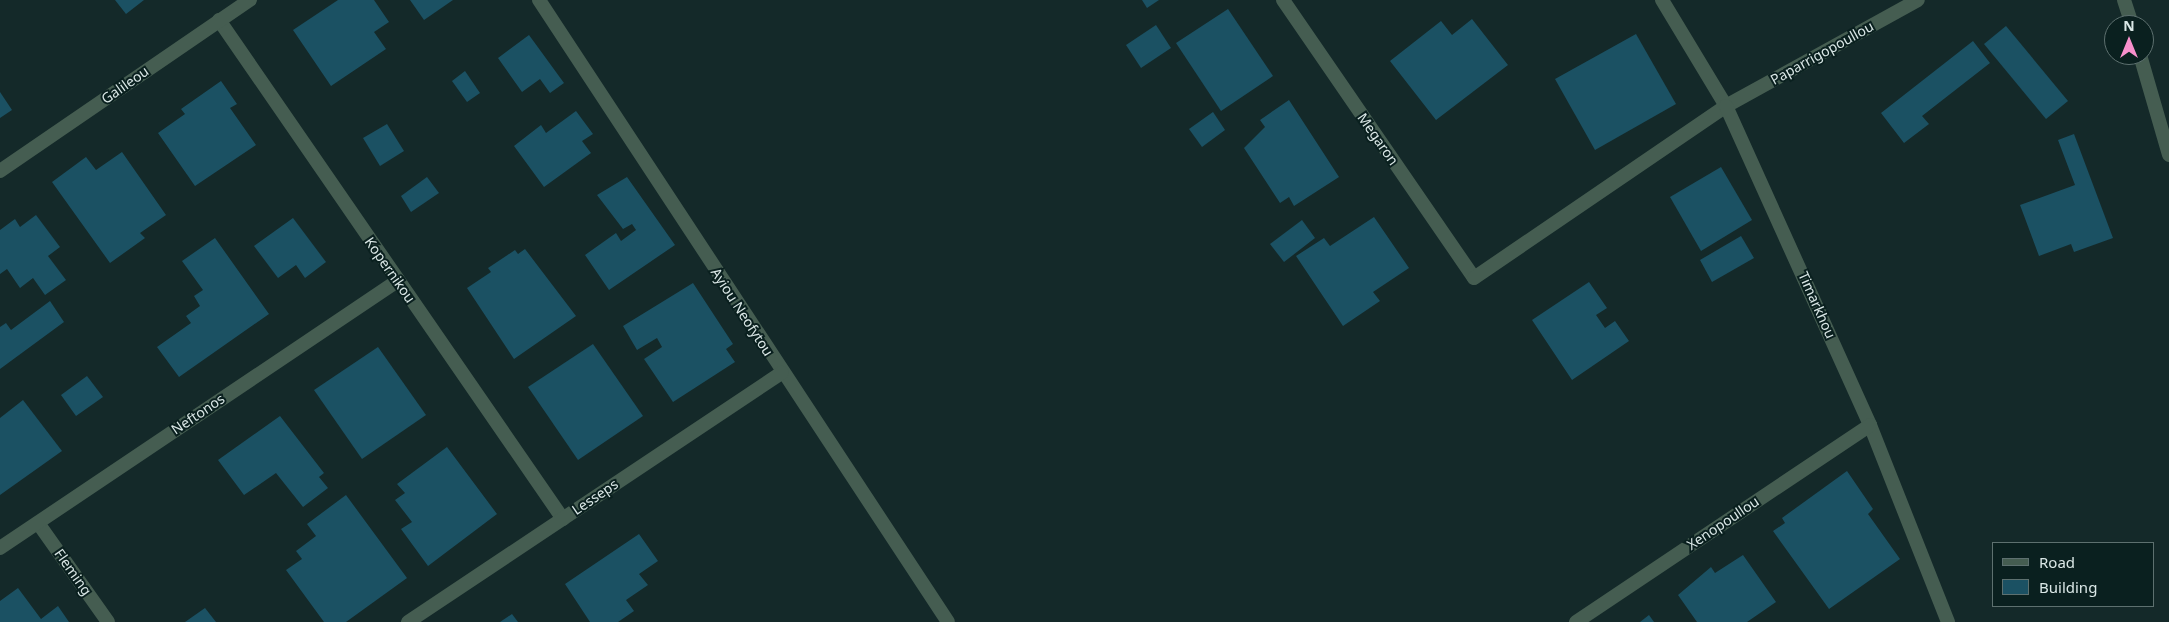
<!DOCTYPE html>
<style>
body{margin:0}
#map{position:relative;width:2169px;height:622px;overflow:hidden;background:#142929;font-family:"Noto Sans",sans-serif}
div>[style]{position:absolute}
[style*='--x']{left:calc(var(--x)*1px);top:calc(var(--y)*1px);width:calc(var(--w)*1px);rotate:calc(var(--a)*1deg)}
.building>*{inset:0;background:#1b5163}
.minor>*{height:14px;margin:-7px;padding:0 7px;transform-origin:7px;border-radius:7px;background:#455d51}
span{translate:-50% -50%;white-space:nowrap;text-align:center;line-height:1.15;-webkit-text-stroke:4px #0a201f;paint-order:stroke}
.street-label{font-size:14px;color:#dae7e6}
.legend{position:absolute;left:1992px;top:542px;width:162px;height:65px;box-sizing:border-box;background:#0a201f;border:1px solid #5d706f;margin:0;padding:6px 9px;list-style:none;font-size:15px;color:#dae7e6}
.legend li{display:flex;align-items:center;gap:10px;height:25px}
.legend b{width:25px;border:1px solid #5d706f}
.north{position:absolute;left:2104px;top:15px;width:50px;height:50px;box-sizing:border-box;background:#0a201f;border:1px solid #5d706f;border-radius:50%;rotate:0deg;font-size:14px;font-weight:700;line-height:20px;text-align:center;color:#dae7e6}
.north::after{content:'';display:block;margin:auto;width:18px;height:22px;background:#f890cc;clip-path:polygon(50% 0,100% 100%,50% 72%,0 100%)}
</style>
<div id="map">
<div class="building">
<div style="clip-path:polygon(115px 0,144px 0,126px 14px)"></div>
<div style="clip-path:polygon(338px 0,374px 0,389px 22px,374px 32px,386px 49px,331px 86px,293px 30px)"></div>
<div style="clip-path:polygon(410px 0,453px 0,424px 20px)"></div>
<div style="clip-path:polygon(1142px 0,1159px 0,1147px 8px)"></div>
<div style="clip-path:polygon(1228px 9px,1273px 76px,1221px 111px,1176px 43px)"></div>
<div style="clip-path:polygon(1472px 19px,1508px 65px,1436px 120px,1390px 61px,1441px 21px,1452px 35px)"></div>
<div style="clip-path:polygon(1156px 25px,1171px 48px,1141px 68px,1126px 45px)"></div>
<div style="clip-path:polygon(2006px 26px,2068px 101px,2046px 119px,1984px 44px)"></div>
<div style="clip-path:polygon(1636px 34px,1676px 104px,1595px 150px,1555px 79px)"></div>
<div style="clip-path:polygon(529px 35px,564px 83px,550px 93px,540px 79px,522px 92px,498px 58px)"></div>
<div style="clip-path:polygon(1973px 41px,1990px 63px,1922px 116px,1929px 124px,1904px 143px,1881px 113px)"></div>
<div style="clip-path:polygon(465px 71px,480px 93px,467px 102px,452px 81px)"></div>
<div style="clip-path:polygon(221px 81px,237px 104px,230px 108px,256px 145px,195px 186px,158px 133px,185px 114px,181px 109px)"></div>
<div style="clip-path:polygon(0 92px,12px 110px,0 118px)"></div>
<div style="clip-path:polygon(1289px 100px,1339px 177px,1294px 206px,1289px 197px,1280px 203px,1244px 148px,1265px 127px,1260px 120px)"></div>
<div style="clip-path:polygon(576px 111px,593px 134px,582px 141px,591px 153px,544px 187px,514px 146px,541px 125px,546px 133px)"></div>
<div style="clip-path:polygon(1213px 112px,1225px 130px,1202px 147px,1189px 129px)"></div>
<div style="clip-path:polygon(387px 124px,404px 151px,380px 166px,363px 138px)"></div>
<div style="clip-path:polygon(2074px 134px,2113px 238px,2074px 252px,2071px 244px,2039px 256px,2020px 205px,2075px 185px,2058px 140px)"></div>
<div style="clip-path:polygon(122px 152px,166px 215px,140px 233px,145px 238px,110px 263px,52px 182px,86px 157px,96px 170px)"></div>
<div style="clip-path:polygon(1721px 167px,1752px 220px,1701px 251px,1670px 197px)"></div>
<div style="clip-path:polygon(427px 177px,439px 193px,411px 212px,401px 196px)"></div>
<div style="clip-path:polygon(627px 177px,675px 245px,609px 290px,585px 255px,616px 233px,621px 241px,636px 230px,632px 224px,623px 229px,597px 195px)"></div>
<div style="clip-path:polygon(36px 215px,60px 247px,48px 256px,66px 280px,45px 295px,33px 278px,20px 288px,7px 269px,0 274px,0 230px,15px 219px,20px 227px)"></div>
<div style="clip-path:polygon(1374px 217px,1409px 268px,1373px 292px,1380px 301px,1343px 326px,1296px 256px,1324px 238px,1330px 246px)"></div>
<div style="clip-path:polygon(293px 218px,326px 262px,305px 278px,296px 265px,278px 278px,254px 246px)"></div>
<div style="clip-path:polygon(1302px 220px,1315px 238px,1284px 262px,1270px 244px)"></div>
<div style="clip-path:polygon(1741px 236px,1754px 258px,1712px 282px,1700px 260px)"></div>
<div style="clip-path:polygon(215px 238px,269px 314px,179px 377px,157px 347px,191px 323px,186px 316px,200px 306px,194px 296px,203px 290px,182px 261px)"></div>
<div style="clip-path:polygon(525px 249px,576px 316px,514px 359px,467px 288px,491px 272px,488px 268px,515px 250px,518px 254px)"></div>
<div style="clip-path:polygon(1589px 282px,1607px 308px,1596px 315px,1605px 328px,1615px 321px,1629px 341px,1572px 380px,1532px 320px)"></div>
<div style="clip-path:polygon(693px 283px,733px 344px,726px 349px,735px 362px,673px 402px,644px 359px,662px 347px,657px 338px,637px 350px,623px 326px)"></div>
<div style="clip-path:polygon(50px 301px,64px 322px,0 369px,0 327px,6px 323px,11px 330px)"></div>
<div style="clip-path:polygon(593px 344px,643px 416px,578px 460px,528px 387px)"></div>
<div style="clip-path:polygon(378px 347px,426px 415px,362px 459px,314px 390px)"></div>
<div style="clip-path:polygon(87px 376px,103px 397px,76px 416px,61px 395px)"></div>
<div style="clip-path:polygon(23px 400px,62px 451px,0 495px,0 418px)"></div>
<div style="clip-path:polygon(280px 416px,324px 473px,319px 477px,328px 488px,303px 507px,276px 473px,244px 495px,218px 460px)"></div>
<div style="clip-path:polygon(447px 447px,497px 514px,428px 566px,401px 529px,412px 522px,395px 500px,405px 493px,397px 484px)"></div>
<div style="clip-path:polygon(1847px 471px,1873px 509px,1868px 514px,1900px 559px,1829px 609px,1773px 531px,1785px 523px,1782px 518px)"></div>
<div style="clip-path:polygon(346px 495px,407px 578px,346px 622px,324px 622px,286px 570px,302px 559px,296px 551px,316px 536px,307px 524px)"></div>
<div style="clip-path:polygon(639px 534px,658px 561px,639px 574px,648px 585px,626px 600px,634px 611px,618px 622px,590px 622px,565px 584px)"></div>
<div style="clip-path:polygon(1743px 555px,1776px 602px,1747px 622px,1697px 622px,1678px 595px,1711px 567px,1715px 573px)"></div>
<div style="clip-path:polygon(18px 588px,41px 619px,58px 606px,69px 622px,0 622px,0 601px)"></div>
<div style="clip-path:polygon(205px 608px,216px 622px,185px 622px)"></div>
<div style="clip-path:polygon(512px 614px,518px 622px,500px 622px)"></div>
<div style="clip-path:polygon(1649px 615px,1654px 622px,1640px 622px)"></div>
</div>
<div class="minor">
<div style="--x:539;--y:0;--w:744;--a:56.67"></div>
<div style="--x:1283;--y:0;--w:337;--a:55.5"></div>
<div style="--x:1474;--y:278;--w:305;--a:-34.3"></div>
<div style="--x:1726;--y:106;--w:219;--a:-28.9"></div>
<div style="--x:1662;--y:0;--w:124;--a:58.9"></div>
<div style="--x:1726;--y:106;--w:350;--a:65.7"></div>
<div style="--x:1870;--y:425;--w:212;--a:68.4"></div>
<div style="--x:2124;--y:0;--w:26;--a:72"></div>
<div style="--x:219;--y:20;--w:606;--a:55.42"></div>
<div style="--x:2140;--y:55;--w:104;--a:73.8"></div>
<div style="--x:0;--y:171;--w:303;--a:-34.4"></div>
<div style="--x:38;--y:523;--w:121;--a:54.7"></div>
<div style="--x:0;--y:548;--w:478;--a:-33.9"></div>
<div style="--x:408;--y:622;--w:449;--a:-33.7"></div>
<div style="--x:1576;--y:622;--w:354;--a:-33.8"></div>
</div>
<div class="street-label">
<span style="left:1822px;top:53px;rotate:-29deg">Paparrigopoullou</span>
<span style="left:125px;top:85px;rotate:-35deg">Galileou</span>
<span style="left:1378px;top:139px;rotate:55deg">Megaron</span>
<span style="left:390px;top:270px;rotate:55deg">Kopernikou</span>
<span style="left:1817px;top:305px;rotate:66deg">Timarkhou</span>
<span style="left:742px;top:312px;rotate:57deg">Ayiou Neofytou</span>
<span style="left:198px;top:414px;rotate:-34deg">Neftonos</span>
<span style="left:595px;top:497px;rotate:-34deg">Lesseps</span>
<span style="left:1723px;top:523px;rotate:-34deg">Xenopoullou</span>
<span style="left:73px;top:572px;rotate:55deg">Fleming</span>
</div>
<ul class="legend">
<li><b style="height:6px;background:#455d51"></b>Road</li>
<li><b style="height:14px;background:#1b5163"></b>Building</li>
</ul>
<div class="north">N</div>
</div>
